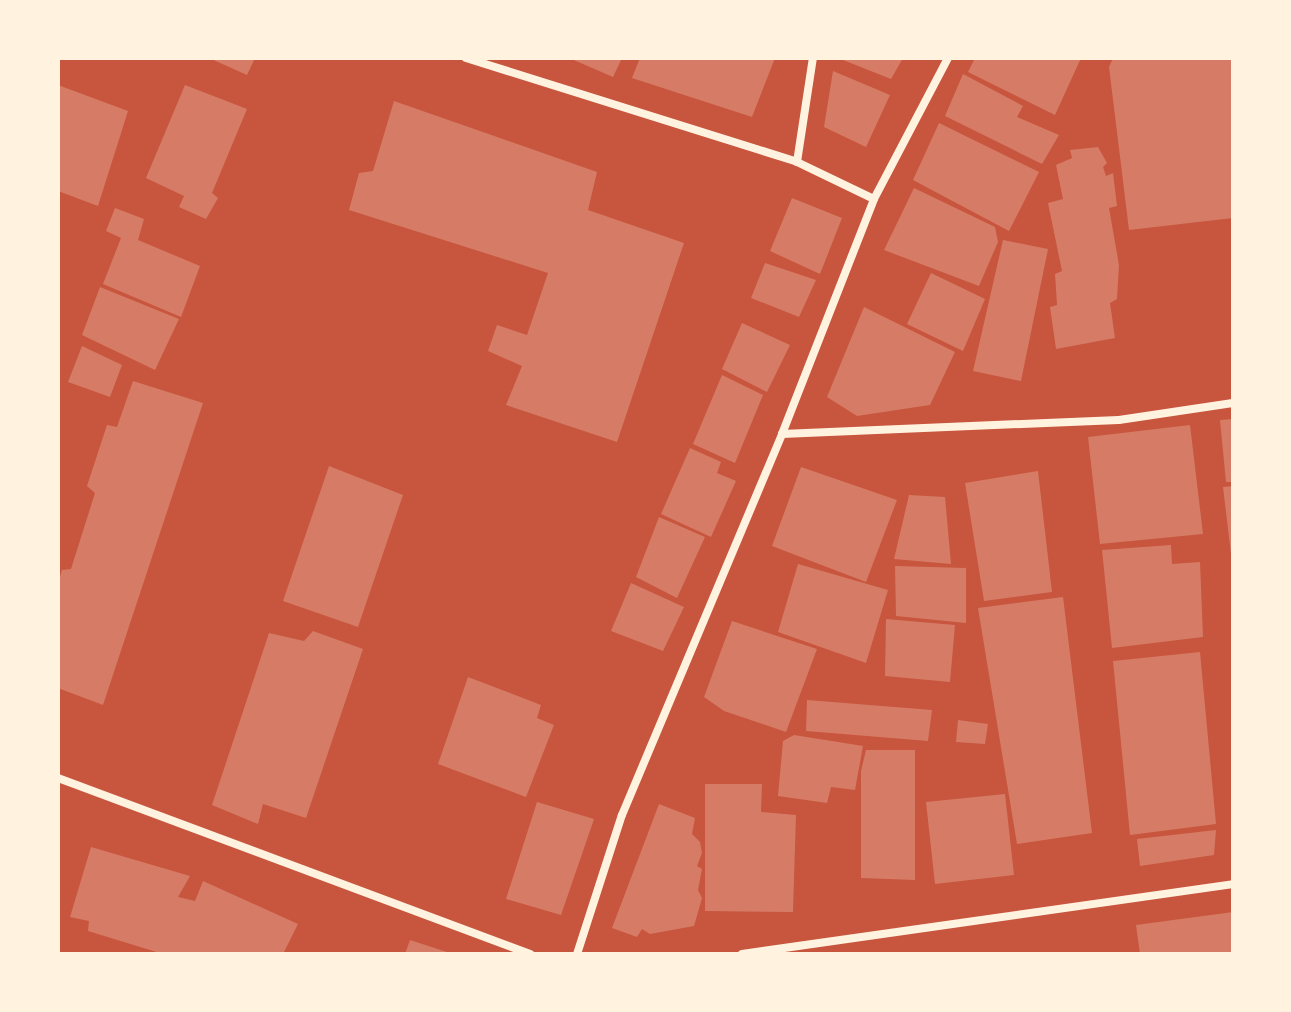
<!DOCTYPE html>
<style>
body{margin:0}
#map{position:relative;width:1291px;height:1012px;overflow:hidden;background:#c8553d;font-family:"Exo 2",sans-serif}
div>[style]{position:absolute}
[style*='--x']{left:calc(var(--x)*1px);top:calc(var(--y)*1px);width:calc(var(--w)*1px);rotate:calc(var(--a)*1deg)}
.building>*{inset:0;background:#d67c66}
.minor>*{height:8px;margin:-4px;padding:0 4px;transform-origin:4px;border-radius:4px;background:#fff3e0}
span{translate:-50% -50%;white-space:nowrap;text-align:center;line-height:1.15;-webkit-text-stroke:6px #fff3e0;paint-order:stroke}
.frame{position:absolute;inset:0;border:60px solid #fff3e0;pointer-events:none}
</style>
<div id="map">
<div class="building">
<div style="clip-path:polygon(209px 58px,255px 58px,247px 75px)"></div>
<div style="clip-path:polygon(569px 58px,622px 58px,613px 77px)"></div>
<div style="clip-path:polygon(640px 58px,775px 58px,752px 117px,632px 78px)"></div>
<div style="clip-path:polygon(838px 58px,903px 58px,891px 79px)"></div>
<div style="clip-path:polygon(975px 58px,1081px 58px,1055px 115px,968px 72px)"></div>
<div style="clip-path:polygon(1113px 58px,1233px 58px,1233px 218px,1129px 230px,1109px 67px)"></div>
<div style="clip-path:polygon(833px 71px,890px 95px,866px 147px,824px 127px)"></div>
<div style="clip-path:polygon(963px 74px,1023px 106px,1017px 117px,1059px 135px,1042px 164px,945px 116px)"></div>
<div style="clip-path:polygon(58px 85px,128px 111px,98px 206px,58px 191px)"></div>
<div style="clip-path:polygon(185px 85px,247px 109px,212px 193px,218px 198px,206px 219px,179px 207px,184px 196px,146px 178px)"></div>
<div style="clip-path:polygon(394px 101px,597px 172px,588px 210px,684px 243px,617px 442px,506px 405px,522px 366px,488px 351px,497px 325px,527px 335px,548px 273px,349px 210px,359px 173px,373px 171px)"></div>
<div style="clip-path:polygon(939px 123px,1039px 172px,1009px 231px,913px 180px)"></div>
<div style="clip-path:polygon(1098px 147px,1107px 163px,1103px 167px,1106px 176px,1113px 173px,1117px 206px,1109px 208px,1119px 265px,1117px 299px,1110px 303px,1115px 338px,1056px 349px,1050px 307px,1057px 305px,1055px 274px,1062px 271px,1048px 203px,1063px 199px,1056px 165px,1072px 158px,1070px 150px)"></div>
<div style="clip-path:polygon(914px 188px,995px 227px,998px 242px,979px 286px,884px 250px)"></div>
<div style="clip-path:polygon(792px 198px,842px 218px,820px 274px,770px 251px)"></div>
<div style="clip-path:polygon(115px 208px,144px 219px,138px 240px,200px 266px,181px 317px,103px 284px,121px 238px,106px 231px)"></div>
<div style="clip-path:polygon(1003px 240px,1048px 249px,1021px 381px,973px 371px)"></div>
<div style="clip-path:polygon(765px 263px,816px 280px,799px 317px,751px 298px)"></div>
<div style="clip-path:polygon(931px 273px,985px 299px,963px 351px,907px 324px)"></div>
<div style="clip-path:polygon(100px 287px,179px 319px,155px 370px,82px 335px)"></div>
<div style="clip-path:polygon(864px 307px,955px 352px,930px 405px,857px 416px,827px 397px)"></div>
<div style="clip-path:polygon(742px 323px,790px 345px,767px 392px,722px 369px)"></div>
<div style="clip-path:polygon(82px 346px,122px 365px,110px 397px,68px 382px)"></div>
<div style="clip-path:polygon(722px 375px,763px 395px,735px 463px,693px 444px)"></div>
<div style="clip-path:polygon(133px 381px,203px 403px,103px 705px,58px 688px,58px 583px,62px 570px,71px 569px,95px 493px,87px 486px,107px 425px,117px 427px)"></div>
<div style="clip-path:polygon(1233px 419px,1233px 482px,1226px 482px,1220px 420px)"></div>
<div style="clip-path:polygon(1190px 425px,1203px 534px,1100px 544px,1088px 437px)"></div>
<div style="clip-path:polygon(690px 448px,721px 462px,717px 473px,736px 481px,711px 537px,661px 514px)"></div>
<div style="clip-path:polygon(329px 466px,403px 495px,358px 627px,283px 601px)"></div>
<div style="clip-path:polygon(801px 467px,897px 500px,866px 582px,772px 546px)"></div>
<div style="clip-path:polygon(1038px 471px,1052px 592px,984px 601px,965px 483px)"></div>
<div style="clip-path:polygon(1233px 486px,1233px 554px,1231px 554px,1223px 487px)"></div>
<div style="clip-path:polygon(909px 495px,945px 497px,951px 564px,894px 559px)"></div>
<div style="clip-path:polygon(659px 517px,705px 537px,677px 598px,636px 577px)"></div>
<div style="clip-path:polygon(1171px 545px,1172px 564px,1200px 562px,1203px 637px,1112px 648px,1102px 550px)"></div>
<div style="clip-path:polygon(798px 564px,888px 590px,866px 663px,778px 632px)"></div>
<div style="clip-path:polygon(895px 566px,966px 568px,966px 623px,896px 616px)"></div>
<div style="clip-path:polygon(631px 583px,684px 607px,663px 651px,611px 631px)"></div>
<div style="clip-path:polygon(1063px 597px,1092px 833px,1017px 844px,978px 608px)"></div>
<div style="clip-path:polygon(886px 619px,955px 625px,950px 682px,885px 676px)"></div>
<div style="clip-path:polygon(732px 621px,817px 649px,786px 732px,724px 711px,704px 697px)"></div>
<div style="clip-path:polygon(313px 631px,363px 649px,306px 818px,263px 804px,258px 824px,212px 805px,269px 633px,304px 641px)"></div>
<div style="clip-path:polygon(1200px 652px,1216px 824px,1130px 835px,1113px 661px)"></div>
<div style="clip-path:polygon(468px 677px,541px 705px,537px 718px,554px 725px,526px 797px,438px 764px)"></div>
<div style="clip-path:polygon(807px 700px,932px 710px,928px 741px,806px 731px)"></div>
<div style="clip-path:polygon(958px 720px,988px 724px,985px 744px,956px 742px)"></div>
<div style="clip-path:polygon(794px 735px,863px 746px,855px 790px,831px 787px,827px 803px,778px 796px,783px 741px)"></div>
<div style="clip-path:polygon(866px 750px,915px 750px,915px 880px,861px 878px,861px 771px)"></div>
<div style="clip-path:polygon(705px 784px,762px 784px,761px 812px,796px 815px,793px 912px,705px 911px)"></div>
<div style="clip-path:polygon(1005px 794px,1014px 875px,935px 884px,926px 802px)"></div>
<div style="clip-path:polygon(537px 802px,594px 819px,561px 915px,506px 899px)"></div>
<div style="clip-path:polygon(659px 804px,695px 818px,692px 834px,700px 842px,702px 853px,697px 866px,702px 869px,698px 890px,702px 898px,694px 926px,650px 934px,642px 929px,637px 937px,612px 928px)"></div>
<div style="clip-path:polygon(1216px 830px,1214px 855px,1140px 866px,1137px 839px)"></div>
<div style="clip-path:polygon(91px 847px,190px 876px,178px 897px,195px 901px,203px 881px,298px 924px,283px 954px,163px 954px,88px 931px,89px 921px,70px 917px)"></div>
<div style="clip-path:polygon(1233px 912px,1233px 954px,1140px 954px,1136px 925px)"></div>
<div style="clip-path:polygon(410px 940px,450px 953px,450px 954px,405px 954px)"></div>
</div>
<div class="minor">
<div style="--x:466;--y:58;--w:347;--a:17.4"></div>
<div style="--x:797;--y:162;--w:85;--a:25.7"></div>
<div style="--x:797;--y:162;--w:105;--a:-81.3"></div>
<div style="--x:782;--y:434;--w:337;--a:-2.4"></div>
<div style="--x:1119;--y:420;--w:115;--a:-8.5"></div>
<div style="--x:58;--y:778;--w:504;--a:20.45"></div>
<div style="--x:577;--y:954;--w:146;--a:-72.1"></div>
<div style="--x:622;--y:815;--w:413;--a:-67.2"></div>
<div style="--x:782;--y:434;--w:252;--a:-68.6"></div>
<div style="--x:874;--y:199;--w:159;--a:-62.3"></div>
<div style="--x:742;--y:954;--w:496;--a:-8.1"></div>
</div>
<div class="frame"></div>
</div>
